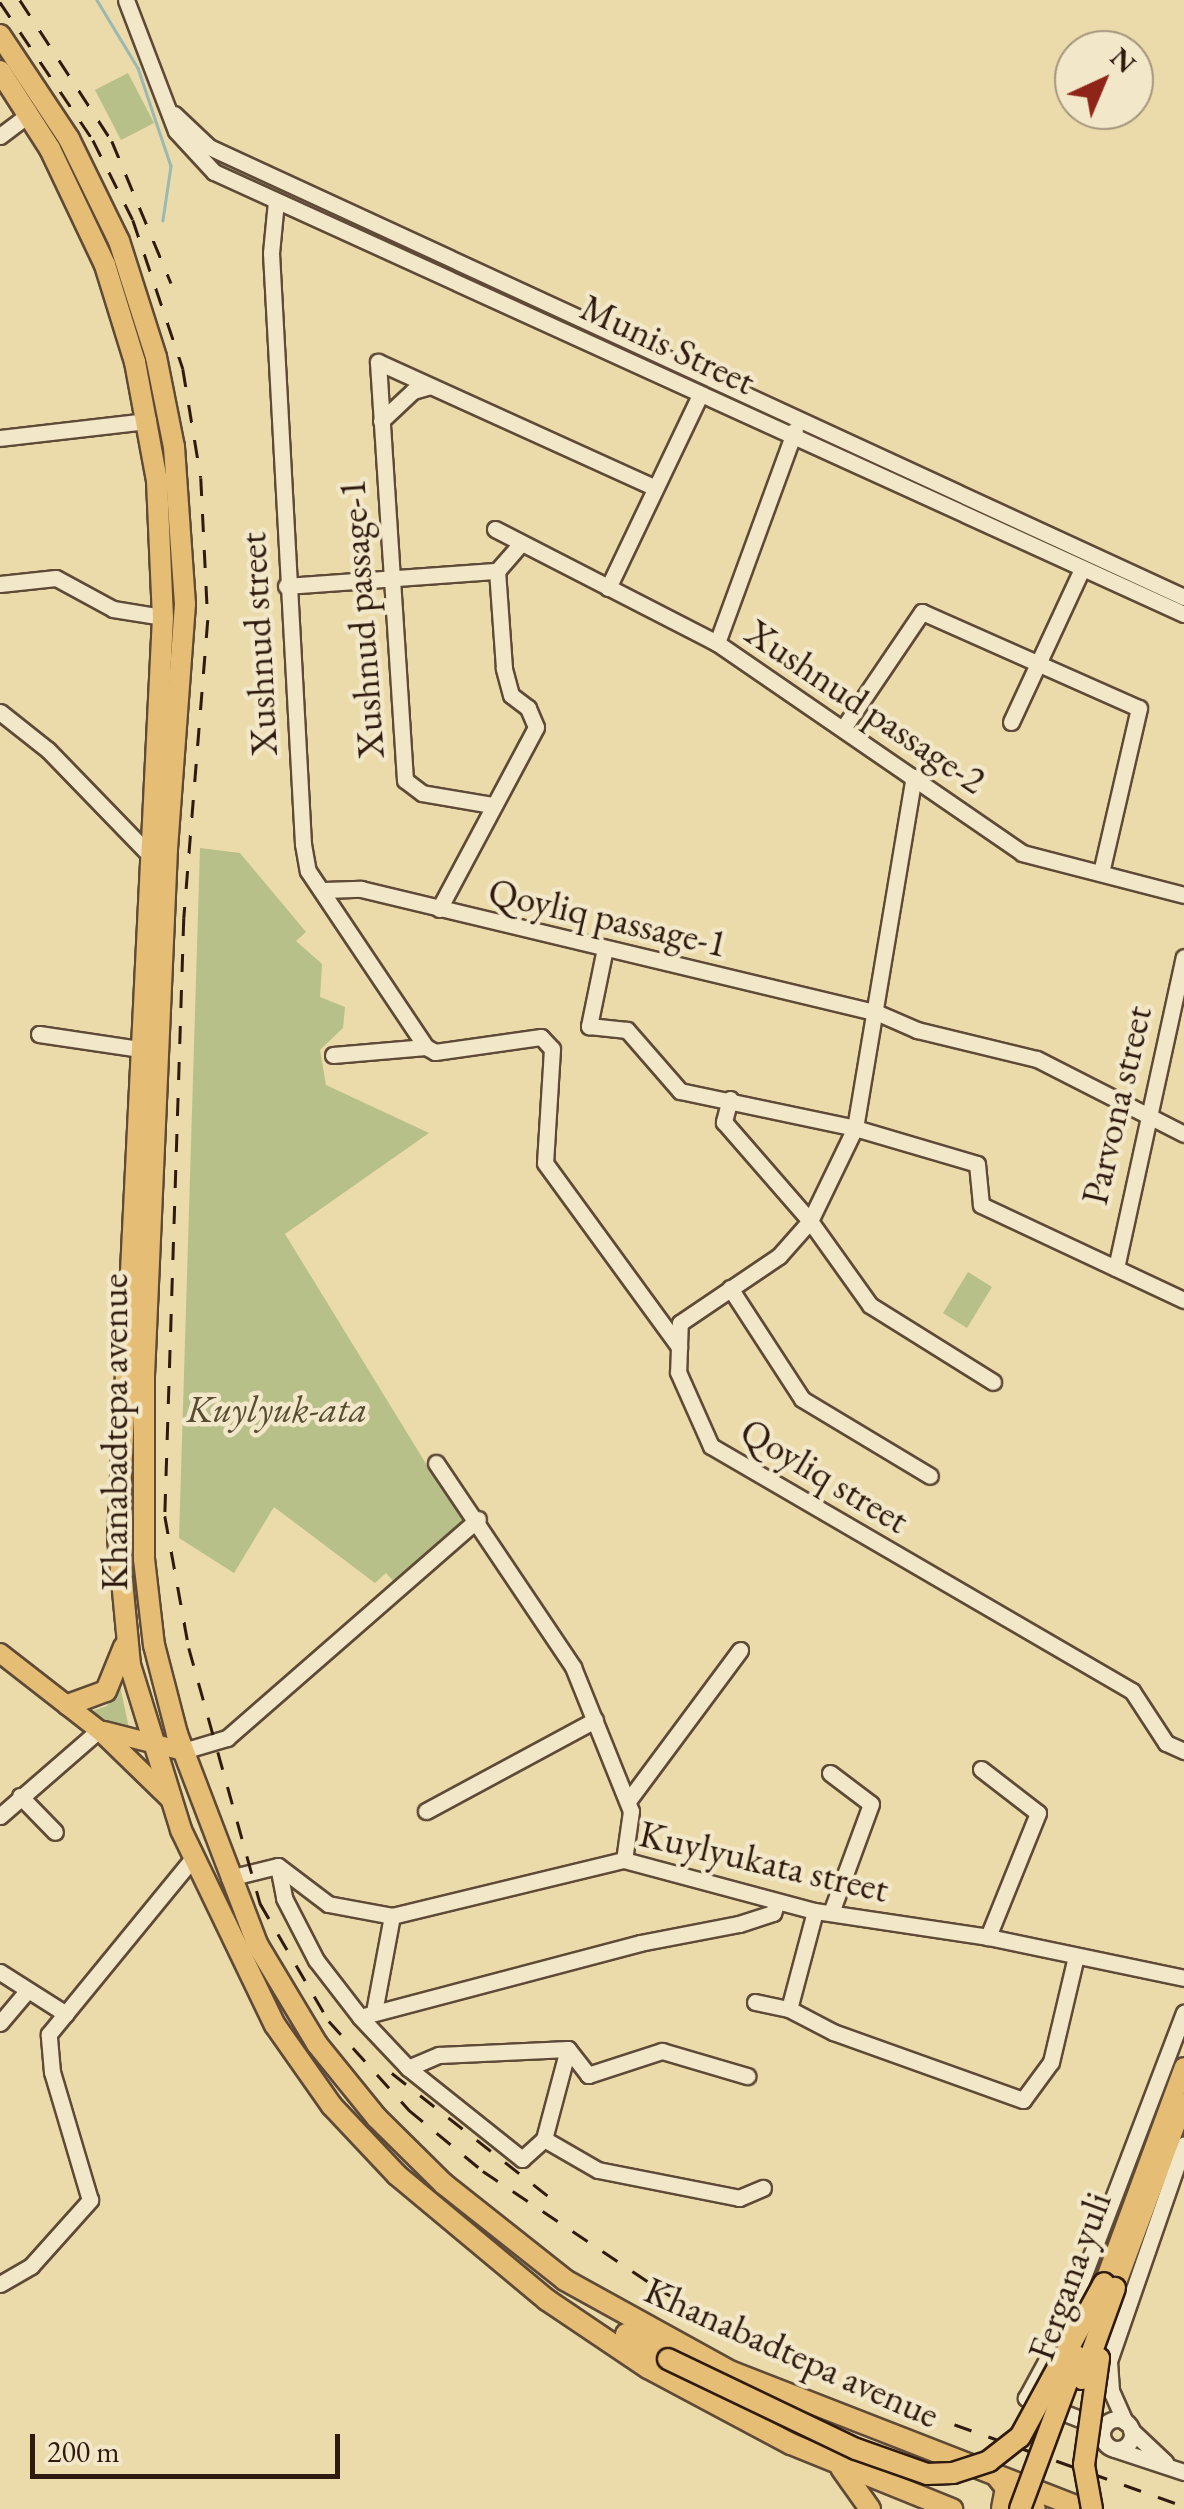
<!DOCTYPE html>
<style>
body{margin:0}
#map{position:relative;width:1184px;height:2509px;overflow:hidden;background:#ebdaaa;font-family:"EB Garamond",serif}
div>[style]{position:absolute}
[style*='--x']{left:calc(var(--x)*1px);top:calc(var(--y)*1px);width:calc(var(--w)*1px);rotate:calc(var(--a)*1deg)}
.green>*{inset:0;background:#b7c088}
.stream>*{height:2.5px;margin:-1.25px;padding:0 1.25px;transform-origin:1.25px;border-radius:1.25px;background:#9bb9b1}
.roads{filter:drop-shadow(2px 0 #5e4a36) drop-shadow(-2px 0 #5e4a36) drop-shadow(0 2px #5e4a36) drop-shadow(0 -2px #5e4a36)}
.minor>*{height:15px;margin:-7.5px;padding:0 7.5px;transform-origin:7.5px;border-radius:7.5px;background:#f2e7c8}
.minor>.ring{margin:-7.5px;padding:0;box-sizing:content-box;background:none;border:15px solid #f2e7c8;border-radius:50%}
.major>*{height:18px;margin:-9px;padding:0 9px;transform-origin:9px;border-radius:9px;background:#e6bd75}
.highway>*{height:20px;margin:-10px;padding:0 10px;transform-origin:10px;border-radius:10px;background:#e6bd75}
.rail>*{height:2.5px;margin-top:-1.25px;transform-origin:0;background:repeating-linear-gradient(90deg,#2f1a0f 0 18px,transparent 0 36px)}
.bridges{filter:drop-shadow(2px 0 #2f1a0f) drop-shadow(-2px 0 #2f1a0f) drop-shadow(0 2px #2f1a0f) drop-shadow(0 -2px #2f1a0f)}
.highway-bridge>*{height:20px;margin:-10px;padding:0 10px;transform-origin:10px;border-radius:10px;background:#e6bd75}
span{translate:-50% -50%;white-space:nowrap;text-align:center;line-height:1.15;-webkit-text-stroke:9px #f2e7c8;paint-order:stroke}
.street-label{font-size:38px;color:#2f1a0f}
.park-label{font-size:38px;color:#584c33;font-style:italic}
.north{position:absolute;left:1054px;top:30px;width:100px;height:100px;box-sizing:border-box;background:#f2e7c8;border:2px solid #a4957e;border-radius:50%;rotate:44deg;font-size:28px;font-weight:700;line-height:40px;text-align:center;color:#2f1a0f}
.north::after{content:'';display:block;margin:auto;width:35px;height:45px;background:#8f2418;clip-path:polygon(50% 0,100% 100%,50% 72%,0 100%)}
.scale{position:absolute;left:30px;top:2434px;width:310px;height:45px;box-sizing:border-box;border:5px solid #2f1a0f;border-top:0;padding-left:12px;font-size:30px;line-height:35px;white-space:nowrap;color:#2f1a0f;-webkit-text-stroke:8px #f2e7c8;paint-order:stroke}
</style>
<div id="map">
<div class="green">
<div style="clip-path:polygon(128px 73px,154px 123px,121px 140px,95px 90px)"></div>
<div style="clip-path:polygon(205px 150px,297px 194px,295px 200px,216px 168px)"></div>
<div style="clip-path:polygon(392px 238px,770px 414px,768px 419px,389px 244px)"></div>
<div style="clip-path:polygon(200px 848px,240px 853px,306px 932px,296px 941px,322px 964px,320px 997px,345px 1007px,343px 1028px,320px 1050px,326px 1085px,429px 1133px,285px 1234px,428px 1467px,470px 1517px,395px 1583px,386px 1573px,375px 1583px,274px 1507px,234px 1573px,179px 1538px)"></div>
<div style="clip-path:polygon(968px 1272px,992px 1287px,967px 1328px,943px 1313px)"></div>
<div style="clip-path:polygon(120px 1686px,129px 1728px,116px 1733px,89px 1712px,107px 1706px)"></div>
</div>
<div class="stream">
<div style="--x:97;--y:0;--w:79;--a:58.9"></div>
<div style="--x:138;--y:68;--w:103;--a:71.4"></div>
<div style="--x:171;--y:166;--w:55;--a:98.4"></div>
</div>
<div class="roads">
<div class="minor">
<div style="--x:126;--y:0;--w:140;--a:69.1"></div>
<div style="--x:176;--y:131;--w:56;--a:47.2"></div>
<div style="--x:214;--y:172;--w:1066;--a:24.5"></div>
<div style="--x:174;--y:114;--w:48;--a:43.3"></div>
<div style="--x:209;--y:147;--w:1074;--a:24.78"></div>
<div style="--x:0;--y:136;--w:36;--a:-37"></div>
<div style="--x:276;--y:201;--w:52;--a:95.5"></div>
<div style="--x:271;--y:253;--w:592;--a:86.9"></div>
<div style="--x:303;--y:844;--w:27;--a:80"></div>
<div style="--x:308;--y:871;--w:212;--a:56.2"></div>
<div style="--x:381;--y:421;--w:44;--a:-43.2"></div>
<div style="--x:413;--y:391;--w:18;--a:-16"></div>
<div style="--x:0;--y:438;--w:149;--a:-6.6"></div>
<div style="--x:495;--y:529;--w:250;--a:27.2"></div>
<div style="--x:717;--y:643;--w:370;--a:34.5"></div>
<div style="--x:1022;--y:853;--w:167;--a:14.5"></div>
<div style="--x:0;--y:584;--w:56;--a:-6.1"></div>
<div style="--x:56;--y:578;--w:65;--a:28.5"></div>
<div style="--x:113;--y:609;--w:51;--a:9.1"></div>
<div style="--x:286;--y:586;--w:212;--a:-4.1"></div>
<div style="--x:608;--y:588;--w:214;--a:-64.5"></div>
<div style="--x:717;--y:643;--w:227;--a:-69.9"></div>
<div style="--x:0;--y:712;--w:61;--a:38.4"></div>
<div style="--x:48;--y:750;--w:142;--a:45.9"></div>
<div style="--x:1011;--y:722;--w:169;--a:-65.1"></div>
<div style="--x:844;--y:727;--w:139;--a:-55.9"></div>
<div style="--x:922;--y:612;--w:237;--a:23.9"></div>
<div style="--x:1139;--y:708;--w:169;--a:103"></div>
<div style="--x:492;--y:805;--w:71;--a:-170.3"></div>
<div style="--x:422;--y:793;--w:21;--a:-143"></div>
<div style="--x:405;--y:780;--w:419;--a:-93.7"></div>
<div style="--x:378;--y:362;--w:302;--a:24.4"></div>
<div style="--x:324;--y:890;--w:37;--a:-2"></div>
<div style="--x:361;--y:889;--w:532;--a:13.49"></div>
<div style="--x:878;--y:1013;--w:43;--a:23.6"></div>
<div style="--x:917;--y:1030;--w:123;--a:13.6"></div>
<div style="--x:1037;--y:1059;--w:165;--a:27"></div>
<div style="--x:439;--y:909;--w:206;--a:-61.9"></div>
<div style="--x:536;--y:727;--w:21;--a:-113"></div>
<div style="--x:528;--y:708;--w:21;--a:-143"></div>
<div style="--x:511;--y:695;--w:28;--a:-105"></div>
<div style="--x:504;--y:668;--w:97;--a:-94.1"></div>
<div style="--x:497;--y:571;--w:37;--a:-49"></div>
<div style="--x:604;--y:953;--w:75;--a:101.6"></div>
<div style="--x:589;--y:1026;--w:38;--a:6"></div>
<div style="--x:627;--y:1030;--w:81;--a:49"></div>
<div style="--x:680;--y:1091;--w:179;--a:11.9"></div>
<div style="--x:855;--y:1128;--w:127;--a:16.4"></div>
<div style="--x:977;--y:1164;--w:41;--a:84.4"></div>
<div style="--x:981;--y:1205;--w:224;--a:25.1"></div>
<div style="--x:39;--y:1034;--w:101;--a:8.5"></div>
<div style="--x:333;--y:1055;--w:93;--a:-4.9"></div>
<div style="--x:426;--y:1047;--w:10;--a:29"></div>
<div style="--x:435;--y:1052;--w:107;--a:-8.1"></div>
<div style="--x:541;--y:1037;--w:16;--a:47"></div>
<div style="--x:552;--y:1049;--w:114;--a:93.5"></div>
<div style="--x:545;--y:1163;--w:228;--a:53.9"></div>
<div style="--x:679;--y:1347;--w:25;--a:92"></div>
<div style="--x:678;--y:1372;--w:81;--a:66"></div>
<div style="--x:711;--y:1446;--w:487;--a:30.2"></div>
<div style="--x:1132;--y:1691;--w:62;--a:56.8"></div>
<div style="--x:1166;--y:1743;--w:20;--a:24"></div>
<div style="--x:730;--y:1099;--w:24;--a:105"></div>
<div style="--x:724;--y:1122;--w:131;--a:49"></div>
<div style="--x:810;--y:1221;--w:103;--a:54.5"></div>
<div style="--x:870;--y:1305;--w:145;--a:32"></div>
<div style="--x:1116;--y:1268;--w:318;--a:-77.7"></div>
<div style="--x:730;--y:1288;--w:132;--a:57"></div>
<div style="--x:802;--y:1399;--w:149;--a:31"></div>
<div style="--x:679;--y:1347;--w:24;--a:-88"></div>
<div style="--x:680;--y:1323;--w:120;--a:-34.1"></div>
<div style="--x:779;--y:1256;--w:47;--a:-48.5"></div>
<div style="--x:810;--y:1221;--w:103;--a:-64.2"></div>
<div style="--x:855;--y:1128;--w:356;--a:-80.5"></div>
<div style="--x:436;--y:1463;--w:246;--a:56.1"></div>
<div style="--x:573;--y:1667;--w:155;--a:68.1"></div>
<div style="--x:631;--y:1811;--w:49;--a:98.1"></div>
<div style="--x:183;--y:1751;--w:46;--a:-16.5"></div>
<div style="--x:227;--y:1738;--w:333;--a:-41.1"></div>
<div style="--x:981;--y:1769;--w:72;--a:37.7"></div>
<div style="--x:1038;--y:1813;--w:134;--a:112"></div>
<div style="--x:830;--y:1773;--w:51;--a:37.1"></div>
<div style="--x:871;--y:1804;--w:116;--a:110.2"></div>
<div style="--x:20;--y:1796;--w:50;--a:45.8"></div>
<div style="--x:628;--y:1801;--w:188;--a:-53.4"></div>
<div style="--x:426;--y:1811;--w:192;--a:-28.3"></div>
<div style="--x:0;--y:1816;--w:131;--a:-41"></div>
<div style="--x:278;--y:1866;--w:33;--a:79"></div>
<div style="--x:284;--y:1898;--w:70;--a:62.7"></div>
<div style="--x:316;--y:1960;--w:72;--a:52.3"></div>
<div style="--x:360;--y:2017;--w:70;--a:46.7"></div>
<div style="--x:408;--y:2068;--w:146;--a:38.6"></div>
<div style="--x:522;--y:2159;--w:30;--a:-42"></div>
<div style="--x:544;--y:2139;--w:93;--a:-75.1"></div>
<div style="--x:229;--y:1878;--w:50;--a:-13.8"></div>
<div style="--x:278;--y:1866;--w:63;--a:37.2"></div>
<div style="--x:328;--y:1904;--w:65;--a:10.6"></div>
<div style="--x:392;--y:1916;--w:239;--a:-13.6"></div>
<div style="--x:624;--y:1860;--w:198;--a:15"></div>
<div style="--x:815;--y:1911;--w:175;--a:8.5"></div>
<div style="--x:988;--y:1937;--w:200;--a:11.8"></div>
<div style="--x:0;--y:1972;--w:78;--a:32.5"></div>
<div style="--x:755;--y:2002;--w:35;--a:12"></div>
<div style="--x:789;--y:2009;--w:50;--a:27.6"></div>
<div style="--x:833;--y:2032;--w:202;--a:19.7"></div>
<div style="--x:1023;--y:2100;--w:47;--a:-53.6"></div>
<div style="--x:1051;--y:2062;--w:109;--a:-76.7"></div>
<div style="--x:789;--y:2009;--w:101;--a:-75.1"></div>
<div style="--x:374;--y:2012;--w:98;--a:-79.4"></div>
<div style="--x:360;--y:2017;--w:290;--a:-14.8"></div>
<div style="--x:640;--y:1943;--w:101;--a:-10.9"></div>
<div style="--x:739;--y:1924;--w:36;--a:-18"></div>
<div style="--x:773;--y:1913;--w:12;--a:-70"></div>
<div style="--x:0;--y:2023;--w:42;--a:-49.8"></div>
<div style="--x:408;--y:2068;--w:34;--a:-23"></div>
<div style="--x:439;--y:2055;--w:129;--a:-2.7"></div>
<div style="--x:568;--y:2049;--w:33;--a:52"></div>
<div style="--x:588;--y:2075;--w:78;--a:-18"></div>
<div style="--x:662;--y:2051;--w:89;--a:16.4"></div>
<div style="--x:544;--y:2139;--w:62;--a:29.9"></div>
<div style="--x:598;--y:2170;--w:144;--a:11.2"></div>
<div style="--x:739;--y:2198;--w:26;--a:-23"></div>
<div style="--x:0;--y:2284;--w:36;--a:-30"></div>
<div style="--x:31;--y:2266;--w:89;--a:-48.2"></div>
<div style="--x:90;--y:2200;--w:134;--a:-106.5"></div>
<div style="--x:52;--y:2072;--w:38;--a:-95"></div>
<div style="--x:49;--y:2034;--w:227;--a:-50.7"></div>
<div class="ring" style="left:1102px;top:2419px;width:15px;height:15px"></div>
<div style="--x:1125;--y:2422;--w:35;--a:-114"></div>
<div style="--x:1111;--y:2390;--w:29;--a:-94"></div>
<div style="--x:1109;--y:2361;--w:229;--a:-70.9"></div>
<div style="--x:1103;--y:2428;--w:83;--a:-158.7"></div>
<div style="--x:1026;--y:2398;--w:75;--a:-61.4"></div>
<div style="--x:1062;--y:2332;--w:342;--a:-69.1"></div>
<div style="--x:1131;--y:2430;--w:47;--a:43.3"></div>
<div style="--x:1114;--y:2449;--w:74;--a:18.2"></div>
</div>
<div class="major">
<div style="--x:0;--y:1653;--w:125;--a:37.9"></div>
<div style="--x:99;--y:1730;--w:99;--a:44.2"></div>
<div style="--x:104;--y:1731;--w:81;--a:14.2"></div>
<div style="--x:1104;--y:2283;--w:230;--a:-69.7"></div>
<div style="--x:1115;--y:2288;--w:198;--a:-69.6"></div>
</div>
<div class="highway">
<div style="--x:0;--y:35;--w:125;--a:56.4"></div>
<div style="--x:69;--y:139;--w:114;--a:63.9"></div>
<div style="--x:119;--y:241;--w:122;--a:72.3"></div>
<div style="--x:156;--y:357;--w:92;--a:78.7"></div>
<div style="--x:174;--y:447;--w:157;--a:86"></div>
<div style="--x:185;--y:604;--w:246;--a:94.2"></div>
<div style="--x:167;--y:849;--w:527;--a:92.5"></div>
<div style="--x:144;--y:1375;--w:184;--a:90"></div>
<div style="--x:144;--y:1559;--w:87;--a:83.4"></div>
<div style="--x:154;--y:1645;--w:92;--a:75.5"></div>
<div style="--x:177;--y:1734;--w:225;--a:69.1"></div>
<div style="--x:257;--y:1944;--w:117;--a:59"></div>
<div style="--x:317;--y:2044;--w:95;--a:51"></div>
<div style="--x:377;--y:2118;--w:94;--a:44.6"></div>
<div style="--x:444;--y:2184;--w:154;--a:38.4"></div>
<div style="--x:565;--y:2280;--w:191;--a:28.9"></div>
<div style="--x:732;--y:2372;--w:377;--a:21.3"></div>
<div style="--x:0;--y:71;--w:93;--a:57.3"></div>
<div style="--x:50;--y:149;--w:128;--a:64.6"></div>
<div style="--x:105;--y:265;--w:102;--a:72.8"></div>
<div style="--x:135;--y:362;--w:121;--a:79.5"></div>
<div style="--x:157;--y:481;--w:136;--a:87.5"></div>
<div style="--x:163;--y:617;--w:922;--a:92.8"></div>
<div style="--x:118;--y:1538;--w:128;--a:84.6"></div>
<div style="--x:130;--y:1665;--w:173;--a:72.8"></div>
<div style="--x:181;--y:1830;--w:216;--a:64.3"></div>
<div style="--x:275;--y:2025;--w:99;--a:54.9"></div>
<div style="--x:332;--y:2106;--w:95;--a:46.7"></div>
<div style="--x:397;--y:2175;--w:195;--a:39.8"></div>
<div style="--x:547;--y:2300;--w:122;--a:34"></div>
<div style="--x:648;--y:2368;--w:162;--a:28"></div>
<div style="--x:791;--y:2444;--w:174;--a:22"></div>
<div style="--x:68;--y:1705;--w:40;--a:-20.2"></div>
<div style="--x:106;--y:1691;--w:48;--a:-67.8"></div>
<div style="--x:626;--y:2334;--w:49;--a:30.8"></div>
<div style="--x:841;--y:2468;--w:50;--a:54.7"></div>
<div style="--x:995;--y:2474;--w:18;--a:52"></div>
<div style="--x:1006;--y:2488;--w:21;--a:101"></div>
<div style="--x:1034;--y:2509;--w:1;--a:-45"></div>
</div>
</div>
<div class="rail">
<div style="--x:20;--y:0;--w:168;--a:56.9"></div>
<div style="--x:112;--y:141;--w:154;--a:67.4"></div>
<div style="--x:0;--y:2;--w:166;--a:56"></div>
<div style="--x:93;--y:140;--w:89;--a:63.4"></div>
<div style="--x:133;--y:220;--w:157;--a:71.4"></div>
<div style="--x:183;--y:369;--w:110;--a:80.6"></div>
<div style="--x:201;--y:478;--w:142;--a:87.2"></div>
<div style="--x:208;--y:620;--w:299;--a:94.6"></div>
<div style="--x:184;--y:918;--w:598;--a:91.82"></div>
<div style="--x:165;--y:1516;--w:134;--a:79.7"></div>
<div style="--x:189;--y:1648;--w:265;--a:74.4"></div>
<div style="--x:260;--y:1903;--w:137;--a:59.7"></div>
<div style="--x:329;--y:2021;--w:120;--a:48"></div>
<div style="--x:409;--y:2110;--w:96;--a:39.5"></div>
<div style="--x:483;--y:2171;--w:214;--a:33.8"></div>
<div style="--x:661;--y:2290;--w:144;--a:30.8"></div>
<div style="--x:785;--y:2364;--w:424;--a:19.6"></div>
<div style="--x:392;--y:2073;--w:210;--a:38.2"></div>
</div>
<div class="bridges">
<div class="highway-bridge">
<div style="--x:668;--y:2359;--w:208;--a:25.6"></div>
<div style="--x:856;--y:2449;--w:75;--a:19.4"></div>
<div style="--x:927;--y:2474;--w:26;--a:-2"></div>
<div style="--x:953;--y:2473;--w:38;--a:-18"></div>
<div style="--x:989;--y:2461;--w:39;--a:-38"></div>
<div style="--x:1020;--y:2437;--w:175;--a:-61.4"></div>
<div style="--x:1082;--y:2379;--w:97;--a:-70.1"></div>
<div style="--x:1020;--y:2509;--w:163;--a:-69.6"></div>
<div style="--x:1092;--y:2509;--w:45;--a:-100.3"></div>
<div style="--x:1084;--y:2465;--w:108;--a:-82"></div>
</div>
</div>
<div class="street-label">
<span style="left:668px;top:344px;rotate:25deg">Munis Street</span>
<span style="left:361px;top:619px;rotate:-94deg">Xushnud passage-1</span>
<span style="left:258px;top:644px;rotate:-93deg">Xushnud street</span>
<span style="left:866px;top:706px;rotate:34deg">Xushnud passage-2</span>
<span style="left:608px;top:917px;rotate:13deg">Qoyliq passage-1</span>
<span style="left:1116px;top:1105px;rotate:-77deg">Parvona street</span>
<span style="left:114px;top:1432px;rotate:-90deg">Khanabadtepa avenue</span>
<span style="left:825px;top:1475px;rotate:31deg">Qoyliq street</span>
<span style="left:764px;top:1861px;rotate:13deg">Kuylyukata street</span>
<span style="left:1069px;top:2276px;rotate:-70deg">Fergana yuli</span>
<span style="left:792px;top:2352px;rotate:24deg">Khanabadtepa avenue</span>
</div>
<div class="park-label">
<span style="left:277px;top:1409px">Kuylyuk-ata</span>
</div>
<div class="north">N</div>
<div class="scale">200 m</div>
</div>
